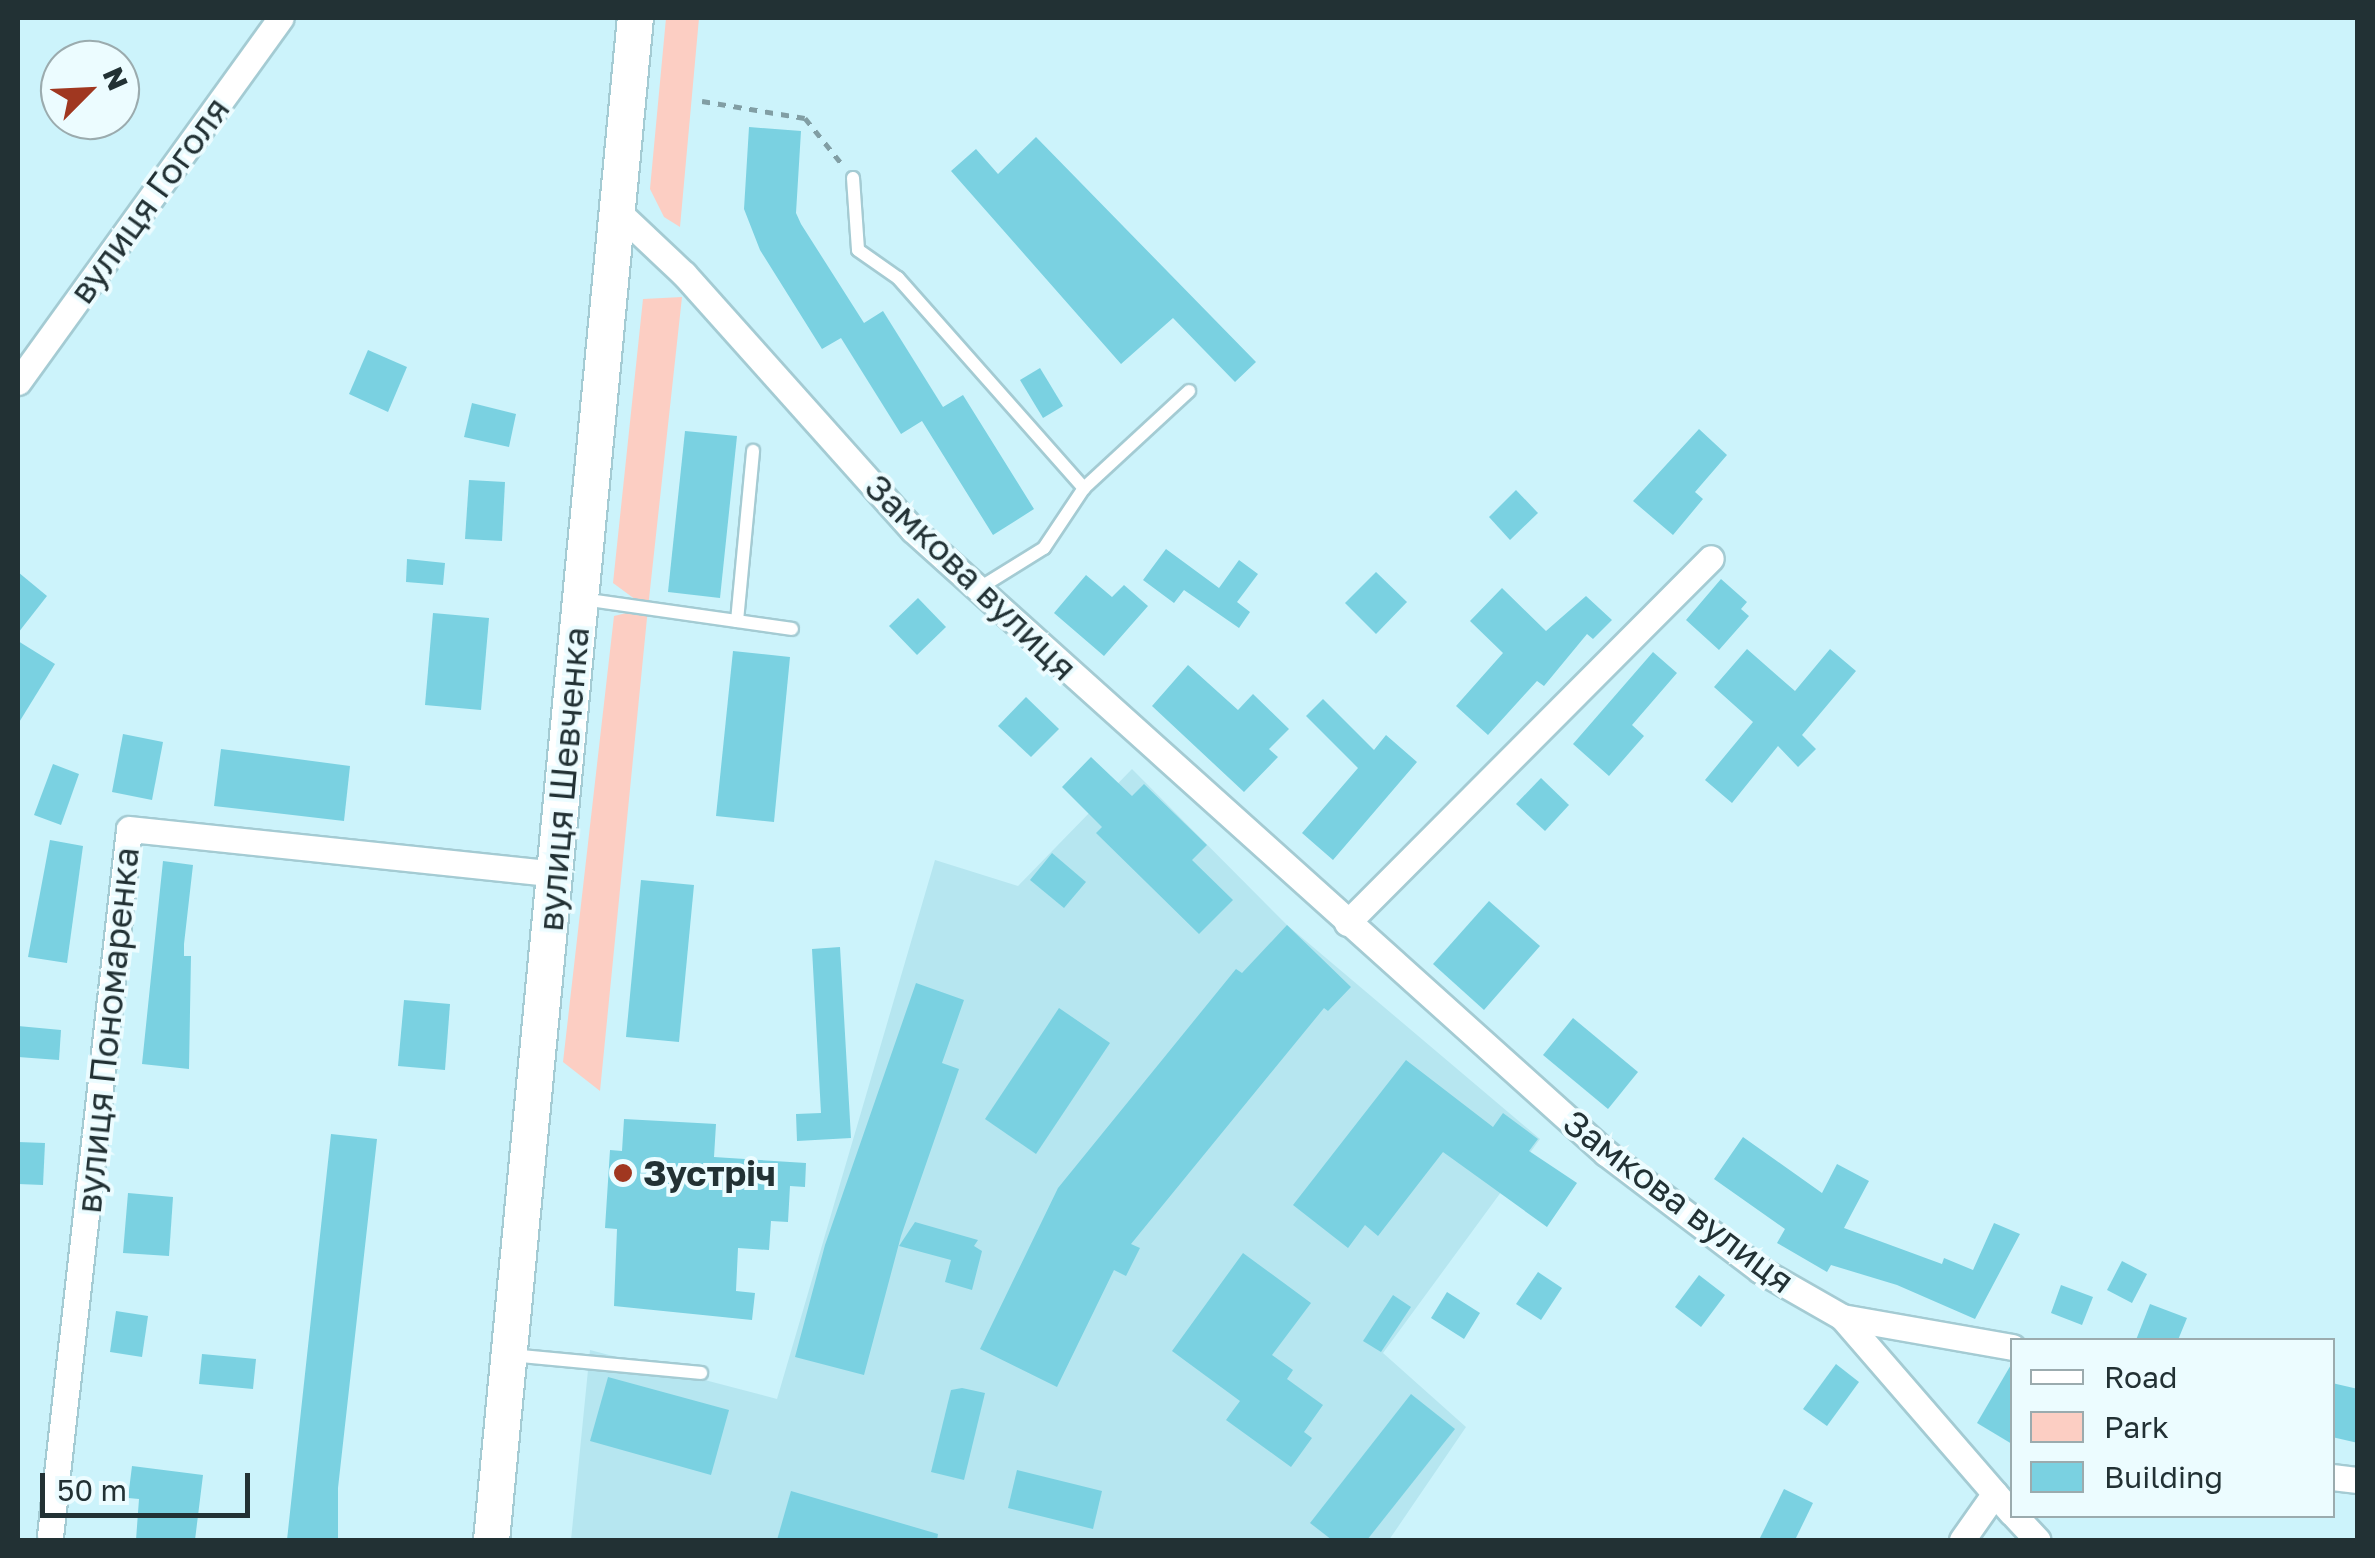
<!DOCTYPE html>
<meta charset="utf-8">
<style>
body{margin:0}
#map{position:relative;width:2375px;height:1558px;overflow:hidden;background:#ccf3fb;font-family:"Golos Text",sans-serif}
div>[style]{position:absolute}
[style*='--x']{left:calc(var(--x)*1px);top:calc(var(--y)*1px);width:calc(var(--w)*1px);rotate:calc(var(--a)*1deg)}
.built>*{inset:0;background:#b6e6f0}
.green>*{inset:0;background:#fccec3}
.building>*{inset:0;background:#7ad1e1}
.path>*{height:5px;margin-top:-2.5px;transform-origin:0;background:repeating-linear-gradient(90deg,#819ea4 0 8px,transparent 0 16px)}
.roads{filter:drop-shadow(2px 0 #a4cbd3) drop-shadow(-2px 0 #a4cbd3) drop-shadow(0 2px #a4cbd3) drop-shadow(0 -2px #a4cbd3)}
.service>*{height:12px;margin:-6px;padding:0 6px;transform-origin:6px;border-radius:6px;background:#fff}
.minor>*{height:25px;margin:-12.5px;padding:0 12.5px;transform-origin:12.5px;border-radius:12.5px;background:#fff}
.secondary>*{height:35px;margin:-17.5px;padding:0 17.5px;transform-origin:17.5px;border-radius:17.5px;background:#fff}
.dots>*{width:28px;height:28px;translate:-50% -50%;box-sizing:border-box;border:5px solid #ecfcff;border-radius:50%}
span{translate:-50% -50%;white-space:nowrap;text-align:center;line-height:1.15;-webkit-text-stroke:8px #ecfcff;paint-order:stroke}
.street-label{font-size:35px;color:#223134}
.poi-label{font-size:35px;color:#223134;font-weight:700}
.left{translate:0 -50%;text-align:left}
.frame{position:absolute;inset:0;border:20px solid #223134;pointer-events:none}
.legend{position:absolute;left:2010px;top:1338px;width:325px;height:180px;box-sizing:border-box;background:#ecfcff;border:2px solid #9babae;margin:0;padding:12px 18px;list-style:none;font-size:30px;color:#223134}
.legend li{display:flex;align-items:center;gap:20px;height:50px}
.legend b{width:50px;border:2px solid #9babae}
.north{position:absolute;left:40px;top:40px;width:100px;height:100px;box-sizing:border-box;background:#ecfcff;border:2px solid #9babae;border-radius:50%;rotate:66deg;font-size:28px;font-weight:700;line-height:40px;text-align:center;color:#223134}
.north::after{content:'';display:block;margin:auto;width:35px;height:45px;background:#a03720;clip-path:polygon(50% 0,100% 100%,50% 72%,0 100%)}
.scale{position:absolute;left:40px;top:1473px;width:210px;height:45px;box-sizing:border-box;border:5px solid #223134;border-top:0;padding-left:12px;font-size:30px;line-height:35px;white-space:nowrap;color:#223134;-webkit-text-stroke:8px #ecfcff;paint-order:stroke}
</style>
<div id="map">
<div class="built">
<div style="clip-path:polygon(1132px 769px,1287px 925px,1540px 1139px,1383px 1353px,1466px 1427px,1389px 1540px,571px 1540px,590px 1350px,777px 1399px,935px 860px,1018px 886px)"></div>
</div>
<div class="green">
<div style="clip-path:polygon(666px 18px,699px 18px,680px 227px,664px 217px,650px 189px)"></div>
<div style="clip-path:polygon(682px 297px,648px 608px,600px 1091px,563px 1062px,614px 616px,647px 608px,613px 583px,643px 299px)"></div>
</div>
<div class="building">
<div style="clip-path:polygon(749px 127px,801px 131px,796px 213px,801px 224px,864px 323px,883px 311px,943px 407px,963px 395px,1034px 509px,993px 535px,922px 421px,901px 434px,841px 338px,822px 349px,760px 250px,744px 209px)"></div>
<div style="clip-path:polygon(1036px 137px,1256px 362px,1235px 382px,1173px 318px,1121px 364px,951px 171px,976px 149px,998px 174px)"></div>
<div style="clip-path:polygon(368px 350px,407px 367px,388px 412px,349px 394px)"></div>
<div style="clip-path:polygon(1040px 368px,1063px 406px,1043px 418px,1020px 380px)"></div>
<div style="clip-path:polygon(472px 403px,516px 414px,509px 447px,464px 437px)"></div>
<div style="clip-path:polygon(1699px 429px,1727px 455px,1695px 492px,1703px 499px,1673px 535px,1633px 501px)"></div>
<div style="clip-path:polygon(685px 431px,737px 436px,720px 598px,668px 592px)"></div>
<div style="clip-path:polygon(469px 480px,505px 482px,502px 541px,465px 539px)"></div>
<div style="clip-path:polygon(1516px 490px,1538px 513px,1510px 540px,1489px 517px)"></div>
<div style="clip-path:polygon(1166px 549px,1219px 588px,1239px 560px,1258px 574px,1237px 602px,1250px 612px,1239px 628px,1184px 590px,1174px 603px,1143px 580px)"></div>
<div style="clip-path:polygon(407px 559px,445px 563px,443px 585px,406px 582px)"></div>
<div style="clip-path:polygon(18px 572px,47px 596px,18px 633px)"></div>
<div style="clip-path:polygon(1376px 572px,1407px 602px,1376px 634px,1345px 603px)"></div>
<div style="clip-path:polygon(1086px 575px,1112px 597px,1124px 585px,1148px 606px,1104px 656px,1054px 613px)"></div>
<div style="clip-path:polygon(1721px 579px,1747px 602px,1741px 609px,1749px 616px,1719px 650px,1686px 620px)"></div>
<div style="clip-path:polygon(1502px 588px,1546px 631px,1586px 596px,1612px 620px,1593px 639px,1587px 634px,1544px 686px,1537px 681px,1488px 735px,1456px 706px,1503px 653px,1470px 621px)"></div>
<div style="clip-path:polygon(918px 598px,946px 627px,917px 655px,889px 626px)"></div>
<div style="clip-path:polygon(433px 613px,489px 618px,481px 710px,425px 705px)"></div>
<div style="clip-path:polygon(18px 641px,55px 664px,18px 724px)"></div>
<div style="clip-path:polygon(1747px 649px,1795px 691px,1830px 649px,1856px 671px,1802px 735px,1816px 749px,1798px 767px,1778px 746px,1732px 803px,1705px 780px,1753px 722px,1714px 687px)"></div>
<div style="clip-path:polygon(733px 651px,790px 657px,774px 822px,716px 816px)"></div>
<div style="clip-path:polygon(1653px 652px,1677px 673px,1632px 725px,1644px 736px,1609px 776px,1573px 744px)"></div>
<div style="clip-path:polygon(1188px 665px,1238px 710px,1253px 694px,1289px 729px,1269px 749px,1278px 757px,1244px 792px,1152px 706px)"></div>
<div style="clip-path:polygon(1026px 697px,1059px 729px,1031px 757px,998px 726px)"></div>
<div style="clip-path:polygon(1323px 699px,1374px 750px,1386px 735px,1417px 762px,1333px 860px,1302px 833px,1358px 768px,1306px 716px)"></div>
<div style="clip-path:polygon(123px 734px,163px 742px,152px 800px,112px 792px)"></div>
<div style="clip-path:polygon(221px 749px,350px 766px,344px 821px,214px 806px)"></div>
<div style="clip-path:polygon(1091px 757px,1132px 796px,1144px 784px,1207px 845px,1192px 860px,1233px 900px,1199px 934px,1096px 833px,1102px 827px,1062px 787px)"></div>
<div style="clip-path:polygon(53px 764px,79px 774px,61px 825px,34px 815px)"></div>
<div style="clip-path:polygon(1541px 778px,1569px 805px,1545px 831px,1516px 804px)"></div>
<div style="clip-path:polygon(50px 840px,83px 846px,67px 963px,28px 957px)"></div>
<div style="clip-path:polygon(1052px 853px,1086px 882px,1064px 908px,1030px 880px)"></div>
<div style="clip-path:polygon(163px 861px,193px 865px,184px 944px,184px 956px,191px 956px,189px 1069px,142px 1064px)"></div>
<div style="clip-path:polygon(641px 880px,694px 885px,679px 1042px,626px 1037px)"></div>
<div style="clip-path:polygon(1489px 901px,1540px 946px,1484px 1010px,1433px 964px)"></div>
<div style="clip-path:polygon(1287px 925px,1351px 987px,1328px 1011px,1324px 1008px,1131px 1244px,1140px 1248px,1126px 1276px,1114px 1270px,1057px 1387px,980px 1349px,1058px 1188px,1236px 969px,1242px 973px)"></div>
<div style="clip-path:polygon(840px 947px,851px 1138px,797px 1141px,796px 1114px,821px 1113px,812px 949px)"></div>
<div style="clip-path:polygon(916px 983px,964px 1000px,942px 1063px,959px 1069px,901px 1236px,864px 1375px,795px 1357px,825px 1245px)"></div>
<div style="clip-path:polygon(404px 1000px,450px 1004px,445px 1070px,398px 1066px)"></div>
<div style="clip-path:polygon(1059px 1008px,1110px 1043px,1036px 1154px,985px 1119px)"></div>
<div style="clip-path:polygon(1573px 1018px,1638px 1072px,1608px 1109px,1543px 1055px)"></div>
<div style="clip-path:polygon(18px 1026px,61px 1030px,59px 1060px,18px 1057px)"></div>
<div style="clip-path:polygon(1406px 1060px,1493px 1127px,1503px 1113px,1538px 1139px,1529px 1151px,1577px 1183px,1547px 1227px,1443px 1152px,1378px 1236px,1365px 1225px,1348px 1248px,1293px 1205px)"></div>
<div style="clip-path:polygon(624px 1119px,716px 1124px,714px 1157px,806px 1163px,805px 1187px,790px 1186px,788px 1222px,771px 1221px,769px 1250px,738px 1248px,736px 1291px,755px 1293px,752px 1320px,614px 1306px,617px 1229px,605px 1228px,610px 1150px,622px 1151px)"></div>
<div style="clip-path:polygon(331px 1134px,377px 1139px,338px 1488px,338px 1540px,287px 1540px)"></div>
<div style="clip-path:polygon(1743px 1137px,1822px 1193px,1837px 1164px,1869px 1181px,1844px 1228px,1942px 1264px,1944px 1258px,1973px 1270px,1994px 1223px,2020px 1234px,1975px 1319px,1897px 1285px,1831px 1265px,1827px 1272px,1777px 1243px,1785px 1229px,1714px 1179px)"></div>
<div style="clip-path:polygon(18px 1142px,45px 1143px,43px 1185px,18px 1184px)"></div>
<div style="clip-path:polygon(128px 1193px,173px 1197px,169px 1256px,123px 1253px)"></div>
<div style="clip-path:polygon(915px 1222px,978px 1240px,974px 1246px,982px 1251px,972px 1290px,945px 1282px,951px 1260px,899px 1246px)"></div>
<div style="clip-path:polygon(1243px 1253px,1311px 1303px,1272px 1355px,1293px 1370px,1287px 1379px,1323px 1405px,1304px 1432px,1312px 1438px,1291px 1467px,1226px 1420px,1240px 1401px,1172px 1351px)"></div>
<div style="clip-path:polygon(2122px 1261px,2147px 1274px,2132px 1303px,2107px 1290px)"></div>
<div style="clip-path:polygon(1538px 1272px,1562px 1288px,1541px 1320px,1516px 1304px)"></div>
<div style="clip-path:polygon(1699px 1275px,1725px 1295px,1701px 1327px,1675px 1307px)"></div>
<div style="clip-path:polygon(2061px 1285px,2093px 1297px,2082px 1325px,2051px 1313px)"></div>
<div style="clip-path:polygon(1447px 1292px,1480px 1313px,1464px 1339px,1431px 1318px)"></div>
<div style="clip-path:polygon(1393px 1295px,1411px 1307px,1381px 1352px,1363px 1341px)"></div>
<div style="clip-path:polygon(2150px 1304px,2187px 1318px,2178px 1340px,2136px 1340px)"></div>
<div style="clip-path:polygon(116px 1311px,148px 1316px,142px 1357px,110px 1352px)"></div>
<div style="clip-path:polygon(202px 1354px,256px 1359px,253px 1389px,199px 1384px)"></div>
<div style="clip-path:polygon(2012px 1363px,2012px 1444px,1977px 1423px)"></div>
<div style="clip-path:polygon(1836px 1364px,1859px 1382px,1827px 1426px,1803px 1409px)"></div>
<div style="clip-path:polygon(608px 1377px,729px 1410px,711px 1475px,590px 1441px)"></div>
<div style="clip-path:polygon(2332px 1383px,2358px 1389px,2358px 1443px,2332px 1437px)"></div>
<div style="clip-path:polygon(962px 1388px,985px 1393px,964px 1480px,931px 1472px,951px 1390px)"></div>
<div style="clip-path:polygon(1411px 1394px,1455px 1429px,1367px 1540px,1332px 1540px,1310px 1523px)"></div>
<div style="clip-path:polygon(132px 1466px,203px 1475px,195px 1540px,136px 1540px,139px 1499px,128px 1498px)"></div>
<div style="clip-path:polygon(1017px 1470px,1102px 1491px,1093px 1529px,1008px 1508px)"></div>
<div style="clip-path:polygon(1784px 1489px,1813px 1503px,1795px 1540px,1759px 1540px)"></div>
<div style="clip-path:polygon(791px 1491px,938px 1534px,937px 1540px,777px 1540px)"></div>
</div>
<div class="path">
<div style="--x:702;--y:101;--w:104;--a:9.4"></div>
<div style="--x:805;--y:118;--w:58;--a:51.3"></div>
</div>
<div class="roads">
<div class="service">
<div style="--x:853;--y:178;--w:72;--a:86"></div>
<div style="--x:858;--y:250;--w:49;--a:35"></div>
<div style="--x:898;--y:278;--w:281;--a:48.5"></div>
<div style="--x:1084;--y:488;--w:72;--a:123.7"></div>
<div style="--x:1044;--y:548;--w:78;--a:148.2"></div>
<div style="--x:1084;--y:488;--w:143;--a:-42.7"></div>
<div style="--x:582;--y:599;--w:212;--a:8.1"></div>
<div style="--x:737;--y:621;--w:171;--a:-84.6"></div>
<div style="--x:511;--y:1355;--w:191;--a:5.4"></div>
</div>
<div class="minor">
<div style="--x:616;--y:210;--w:93;--a:43.3"></div>
<div style="--x:684;--y:274;--w:343;--a:48.2"></div>
<div style="--x:913;--y:530;--w:932;--a:41.96"></div>
<div style="--x:1606;--y:1153;--w:193;--a:37.2"></div>
<div style="--x:1760;--y:1270;--w:95;--a:29.8"></div>
<div style="--x:1842;--y:1317;--w:259;--a:49.1"></div>
<div style="--x:18;--y:382;--w:449;--a:-54.2"></div>
<div style="--x:1347;--y:923;--w:515;--a:-45.08"></div>
<div style="--x:1842;--y:1317;--w:173;--a:10"></div>
<div style="--x:2332;--y:1477;--w:26;--a:7"></div>
<div style="--x:2015;--y:1516;--w:33;--a:47"></div>
<div style="--x:50;--y:1536;--w:711;--a:-83.62"></div>
<div style="--x:129;--y:829;--w:427;--a:6"></div>
<div style="--x:1962;--y:1540;--w:57;--a:-54.9"></div>
</div>
<div class="secondary">
<div style="--x:491;--y:1540;--w:1529;--a:-84.6"></div>
</div>
</div>
<div class="dots">
<div style="left:623px;top:1173px;background:#a03720"></div>
</div>
<div class="street-label">
<span style="left:149px;top:200px;rotate:-54deg">вулиця Гоголя</span>
<span style="left:971px;top:577px;rotate:44deg">Замкова вулиця</span>
<span style="left:563px;top:779px;rotate:-85deg">вулиця Шевченка</span>
<span style="left:107px;top:1030px;rotate:-84deg">вулиця Пономаренка</span>
<span style="left:1679px;top:1201px;rotate:37deg">Замкова вулиця</span>
</div>
<div class="poi-label">
<span class="left" style="left:643px;top:1173px">Зустріч</span>
</div>
<div class="frame"></div>
<ul class="legend">
<li><b style="height:12px;background:#fff"></b>Road</li>
<li><b style="height:28px;background:#fccec3"></b>Park</li>
<li><b style="height:28px;background:#7ad1e1"></b>Building</li>
</ul>
<div class="north">N</div>
<div class="scale">50 m</div>
</div>
